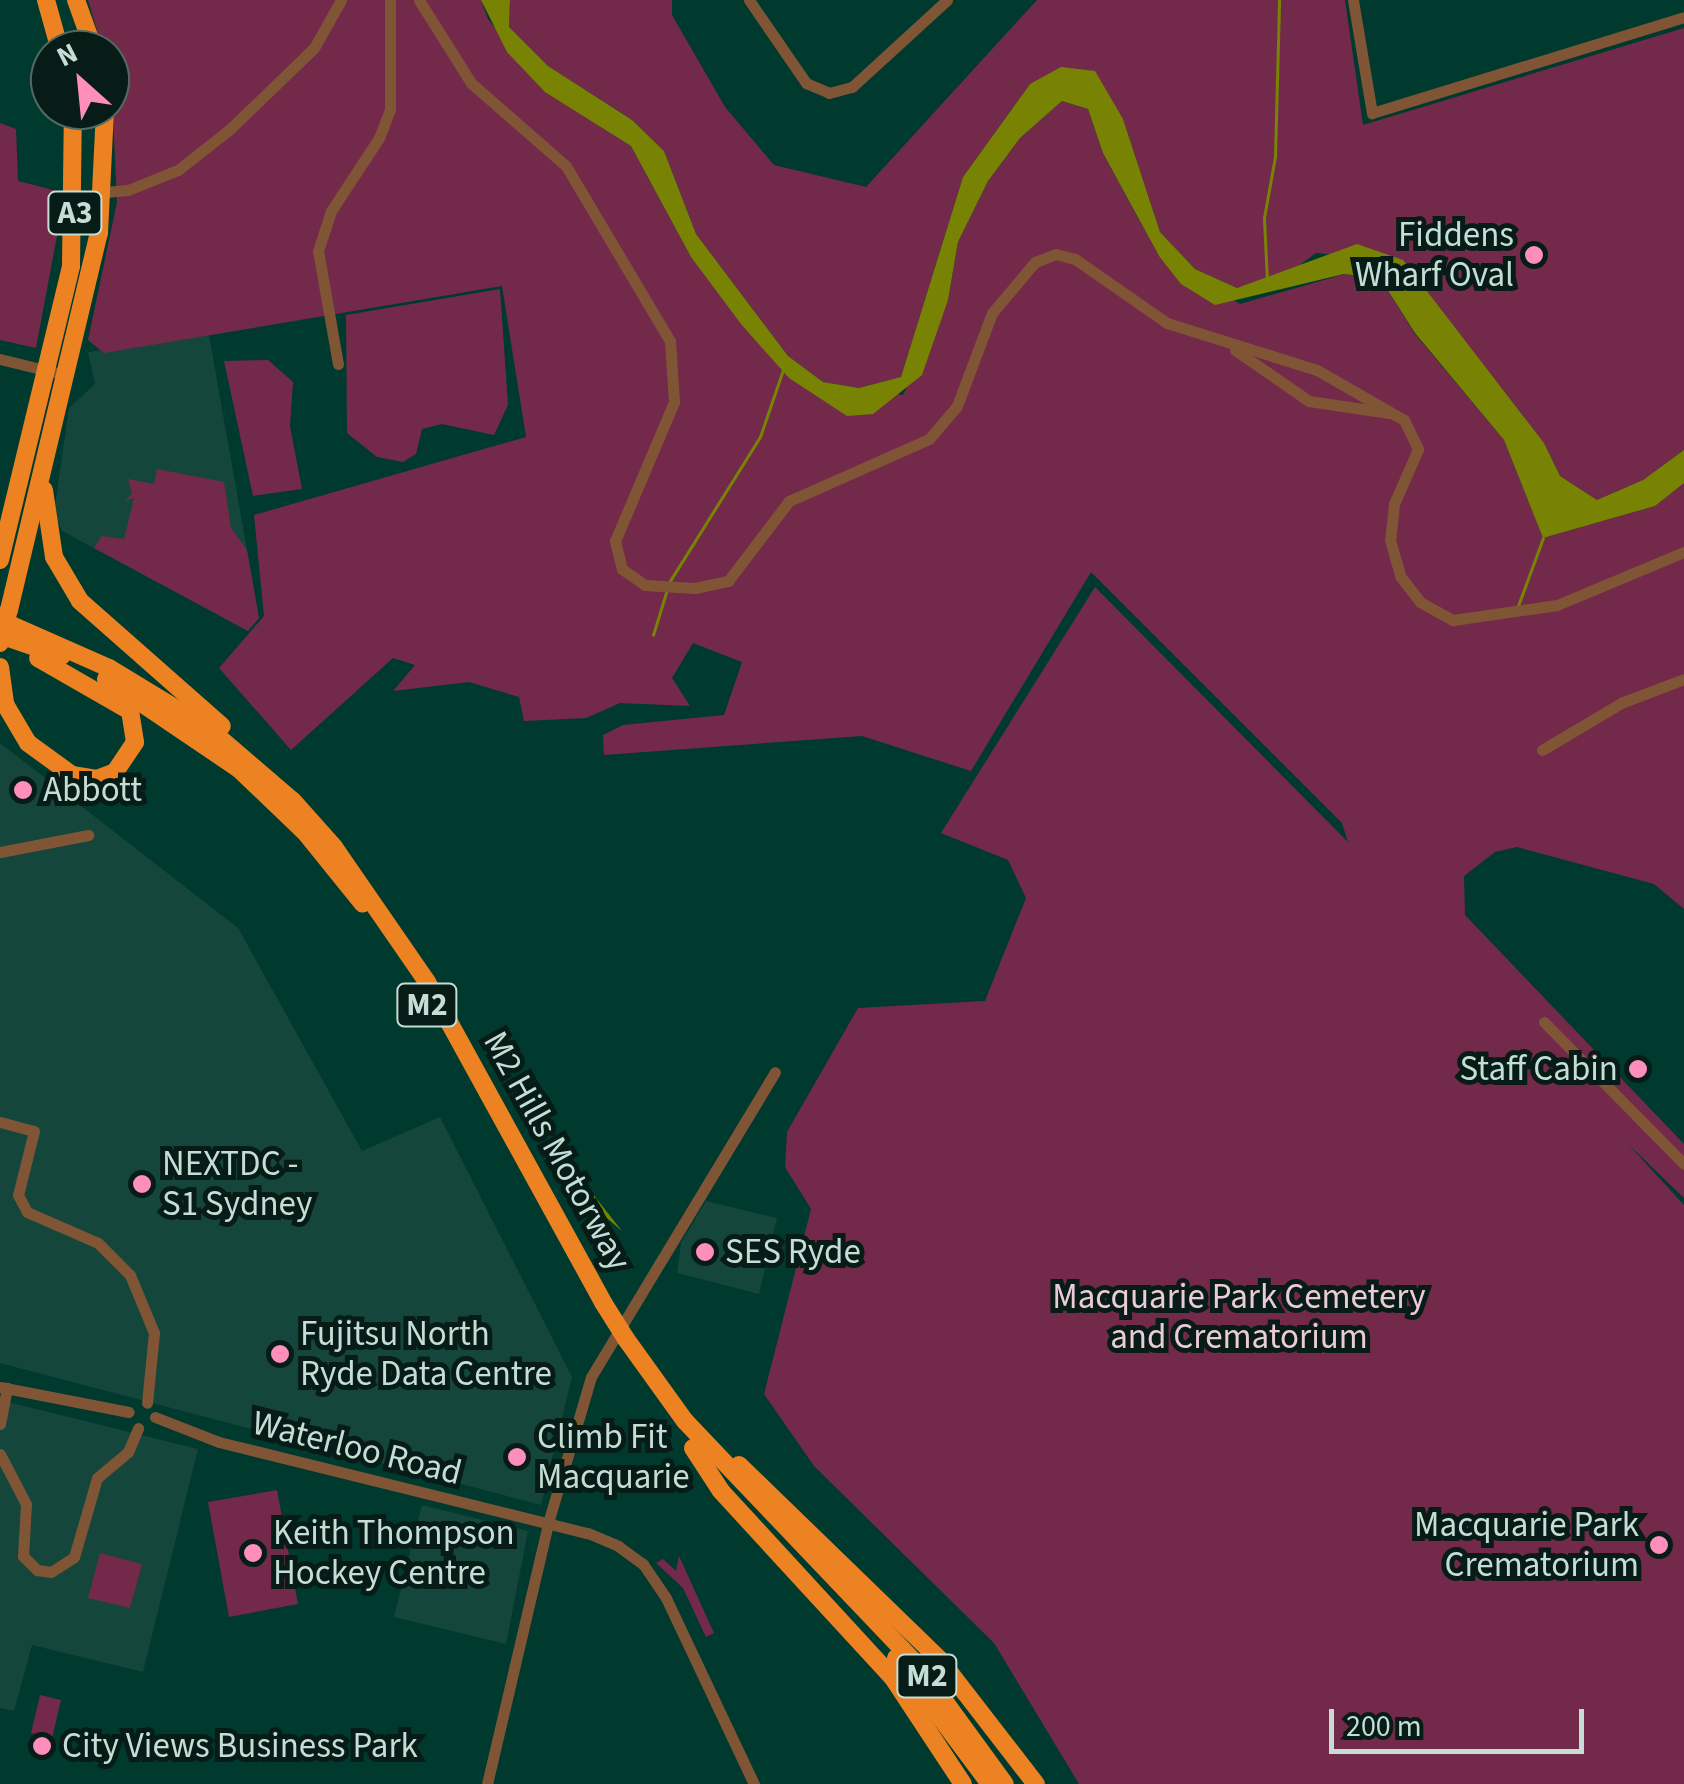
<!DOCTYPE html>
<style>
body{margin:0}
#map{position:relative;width:1684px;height:1784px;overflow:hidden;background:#00392e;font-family:"Source Sans 3",sans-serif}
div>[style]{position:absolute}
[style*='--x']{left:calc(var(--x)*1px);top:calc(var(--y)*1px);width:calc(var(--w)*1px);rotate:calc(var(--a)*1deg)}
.built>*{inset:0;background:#15463b}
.green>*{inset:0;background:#732a4a}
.water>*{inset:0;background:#788304}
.stream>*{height:2.5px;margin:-1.25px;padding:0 1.25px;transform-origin:1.25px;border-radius:1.25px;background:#788304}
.minor>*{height:11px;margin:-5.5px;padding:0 5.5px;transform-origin:5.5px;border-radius:5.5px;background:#805536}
.highway>*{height:18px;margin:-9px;padding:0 9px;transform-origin:9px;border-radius:9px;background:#ed8222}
.highway-bridge>*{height:18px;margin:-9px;padding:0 9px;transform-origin:9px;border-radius:9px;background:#ed8222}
.dots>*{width:28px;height:28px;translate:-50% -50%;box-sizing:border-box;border:5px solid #071c17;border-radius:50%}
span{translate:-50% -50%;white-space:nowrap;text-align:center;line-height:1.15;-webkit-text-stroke:10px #071c17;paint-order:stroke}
.shield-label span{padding:2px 8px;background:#071c17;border:2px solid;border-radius:8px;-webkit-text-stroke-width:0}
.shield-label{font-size:32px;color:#c4ded6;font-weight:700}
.poi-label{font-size:35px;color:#c4ded6}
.right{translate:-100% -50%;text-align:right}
.left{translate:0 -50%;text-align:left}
.street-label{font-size:35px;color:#c4ded6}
.park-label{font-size:35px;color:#ebcbd6}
.north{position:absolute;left:30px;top:30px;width:100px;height:100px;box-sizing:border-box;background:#071c17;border:2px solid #536a63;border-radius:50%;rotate:333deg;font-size:28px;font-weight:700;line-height:40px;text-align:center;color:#c4ded6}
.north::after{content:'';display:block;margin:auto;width:35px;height:45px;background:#fe8ebb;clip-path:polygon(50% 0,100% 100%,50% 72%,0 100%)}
.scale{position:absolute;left:1329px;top:1709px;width:255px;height:45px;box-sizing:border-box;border:5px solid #c4ded6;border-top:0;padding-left:12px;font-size:30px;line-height:35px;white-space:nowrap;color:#c4ded6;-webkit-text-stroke:8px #071c17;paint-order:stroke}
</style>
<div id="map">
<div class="built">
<div style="clip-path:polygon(209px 335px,259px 618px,248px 631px,62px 531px,54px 513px,69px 408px,95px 384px,88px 352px)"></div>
<div style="clip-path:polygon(0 743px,238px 928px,362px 1151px,440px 1117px,572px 1377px,541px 1505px,0 1363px)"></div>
<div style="clip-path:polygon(706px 1201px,777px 1218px,759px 1294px,677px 1273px,681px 1243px)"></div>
<div style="clip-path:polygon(0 1400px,198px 1449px,143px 1672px,32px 1645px,14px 1711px,0 1708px)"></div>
<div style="clip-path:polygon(422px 1505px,528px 1531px,506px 1644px,394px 1617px)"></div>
</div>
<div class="green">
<div style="clip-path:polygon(88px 0,481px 0,488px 19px,545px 91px,631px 146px,691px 257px,789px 378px,903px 395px,948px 300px,958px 242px,988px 181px,1020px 138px,1062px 101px,1088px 109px,1103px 153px,1159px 256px,1240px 304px,1345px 274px,1380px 278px,1415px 334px,1504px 440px,1543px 538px,1655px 506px,1684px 483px,1684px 909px,1654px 884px,1517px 847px,1495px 852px,1464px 876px,1465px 915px,1684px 1144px,1684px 1198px,1628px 1144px,1684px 1205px,1684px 1784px,1079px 1784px,994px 1643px,814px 1466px,764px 1394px,811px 1209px,785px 1167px,787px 1132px,858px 1008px,985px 1001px,1026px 898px,1008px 860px,941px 833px,1095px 587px,1348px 842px,1342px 823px,1091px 572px,971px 771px,862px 736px,604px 755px,603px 735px,623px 725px,724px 715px,742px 662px,693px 643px,672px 678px,690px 706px,620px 703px,586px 718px,524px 721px,519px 697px,469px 682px,393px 691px,415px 665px,393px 658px,291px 750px,219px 668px,264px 616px,254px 515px,526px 437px,502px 286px,104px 353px,88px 340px,117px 202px,110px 50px,103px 50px)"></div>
<div style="clip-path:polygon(510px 0,672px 0,672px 15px,725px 107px,774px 165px,866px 187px,1037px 0,1345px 0,1363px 125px,1684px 28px,1684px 450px,1643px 480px,1597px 500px,1560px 476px,1544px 443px,1402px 260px,1316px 253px,1286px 275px,1237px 288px,1195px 269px,1160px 232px,1123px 119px,1030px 84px,963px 177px,901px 377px,859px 388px,823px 382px,788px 356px,696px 234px,664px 151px,632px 120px,548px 66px,509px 27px)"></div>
<div style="clip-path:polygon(0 123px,16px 129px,18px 181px,65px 193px,36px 348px,0 340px)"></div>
<div style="clip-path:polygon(500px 289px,508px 405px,494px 435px,442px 424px,422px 429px,416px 454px,403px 462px,377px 457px,347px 433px,346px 315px)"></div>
<div style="clip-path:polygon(268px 360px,293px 382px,290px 426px,302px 489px,253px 496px,224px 361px)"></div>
<div style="clip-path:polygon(157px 469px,224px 482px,231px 528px,247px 550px,259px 618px,248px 631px,94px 548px,102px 536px,124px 539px,134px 498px,124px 501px,132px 494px,128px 479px,154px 484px)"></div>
<div style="clip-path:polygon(277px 1490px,298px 1604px,229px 1617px,208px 1502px)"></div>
<div style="clip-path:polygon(100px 1553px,142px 1564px,130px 1608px,88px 1598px)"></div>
<div style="clip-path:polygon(679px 1556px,714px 1633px,706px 1637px,683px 1588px,656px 1563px,663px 1559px,676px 1571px)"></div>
<div style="clip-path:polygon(40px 1695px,61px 1700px,52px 1738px,31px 1733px)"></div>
</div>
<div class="water">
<div style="clip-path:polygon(481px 0,510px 0,509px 27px,548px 66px,632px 120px,664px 151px,696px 234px,788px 356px,823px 382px,859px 388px,901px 377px,963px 177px,1030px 84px,1061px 67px,1095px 71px,1123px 119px,1160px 232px,1195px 269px,1237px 288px,1357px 244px,1403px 260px,1544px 443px,1560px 476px,1597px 500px,1643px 480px,1684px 450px,1684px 483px,1655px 506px,1543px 538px,1504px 440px,1415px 333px,1380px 278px,1344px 274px,1215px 305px,1181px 284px,1159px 256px,1103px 153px,1088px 109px,1062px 101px,1020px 138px,988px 181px,958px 242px,948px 300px,922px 375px,873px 414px,847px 416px,789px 378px,741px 324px,691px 257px,631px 146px,545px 92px,507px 52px)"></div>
<div style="clip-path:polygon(557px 1161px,581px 1179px,622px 1231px,601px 1213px,625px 1253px,617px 1257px)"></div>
</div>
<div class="stream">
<div style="--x:1267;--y:282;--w:64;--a:-92.7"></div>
<div style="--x:1264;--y:218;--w:62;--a:-79.8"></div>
<div style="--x:1275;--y:157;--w:157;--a:-88.5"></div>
<div style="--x:670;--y:581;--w:170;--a:-58"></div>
<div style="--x:760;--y:437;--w:71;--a:-71.1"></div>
<div style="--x:1518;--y:606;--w:72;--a:-69.8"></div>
<div style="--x:653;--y:635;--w:44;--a:-72.8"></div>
</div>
<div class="minor">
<div style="--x:419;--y:0;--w:98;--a:57.9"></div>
<div style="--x:471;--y:83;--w:126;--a:41.1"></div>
<div style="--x:566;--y:166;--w:204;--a:59.3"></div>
<div style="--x:670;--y:341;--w:61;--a:86.2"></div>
<div style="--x:674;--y:402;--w:151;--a:113"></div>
<div style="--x:615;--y:541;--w:29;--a:76"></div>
<div style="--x:622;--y:569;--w:28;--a:35"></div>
<div style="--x:645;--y:585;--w:50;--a:3.4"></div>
<div style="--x:695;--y:588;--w:34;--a:-12"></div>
<div style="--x:728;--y:581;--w:101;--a:-52.7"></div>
<div style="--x:789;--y:501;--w:153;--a:-23.9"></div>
<div style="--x:929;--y:439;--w:43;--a:-49.7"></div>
<div style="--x:957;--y:406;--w:99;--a:-69.4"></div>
<div style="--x:992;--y:313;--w:67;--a:-49.9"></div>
<div style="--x:1035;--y:262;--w:22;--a:-21"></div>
<div style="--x:1056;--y:254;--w:20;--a:15"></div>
<div style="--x:1075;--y:259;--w:112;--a:34.8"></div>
<div style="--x:1167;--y:323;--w:157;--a:17.4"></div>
<div style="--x:1317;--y:370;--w:100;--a:29.9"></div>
<div style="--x:1404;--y:420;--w:32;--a:64"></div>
<div style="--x:1418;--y:449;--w:60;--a:113.6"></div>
<div style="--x:1394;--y:504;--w:36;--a:96"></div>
<div style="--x:1390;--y:540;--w:37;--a:74"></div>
<div style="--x:1400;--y:576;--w:33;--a:52"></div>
<div style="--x:1420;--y:602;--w:38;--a:29"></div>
<div style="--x:1453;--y:620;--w:105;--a:-8.2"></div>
<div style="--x:1557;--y:605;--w:138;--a:-22.7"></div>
<div style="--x:749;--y:0;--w:101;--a:55.5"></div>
<div style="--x:806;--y:83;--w:25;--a:23"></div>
<div style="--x:829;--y:93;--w:24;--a:-15"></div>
<div style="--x:852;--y:87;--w:129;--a:-42.5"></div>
<div style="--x:1353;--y:0;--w:115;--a:80.5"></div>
<div style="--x:1372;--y:113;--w:326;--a:-17.1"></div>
<div style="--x:105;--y:192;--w:23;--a:-5"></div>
<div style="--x:128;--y:190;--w:54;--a:-21.8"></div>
<div style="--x:178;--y:170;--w:66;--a:-38.3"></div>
<div style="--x:230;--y:129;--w:117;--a:-44"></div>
<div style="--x:314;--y:48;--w:55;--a:-60.6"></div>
<div style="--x:1235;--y:350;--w:90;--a:34.6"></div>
<div style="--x:1309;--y:401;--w:81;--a:8.5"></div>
<div style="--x:0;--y:359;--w:67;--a:13.8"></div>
<div style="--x:338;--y:364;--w:115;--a:-100"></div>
<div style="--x:318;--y:251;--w:42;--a:-72"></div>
<div style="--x:331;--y:211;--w:87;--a:-56.7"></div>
<div style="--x:379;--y:138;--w:30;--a:-69"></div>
<div style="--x:390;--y:110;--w:110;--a:-90"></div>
<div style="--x:1542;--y:750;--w:92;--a:-30.7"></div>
<div style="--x:1621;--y:703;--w:67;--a:-20.9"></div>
<div style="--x:0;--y:852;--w:90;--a:-10.9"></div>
<div style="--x:1544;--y:1022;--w:199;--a:45.4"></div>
<div style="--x:0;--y:1122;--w:35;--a:15"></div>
<div style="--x:34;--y:1131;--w:66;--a:104"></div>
<div style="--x:18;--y:1195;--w:19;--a:62"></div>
<div style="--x:27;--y:1212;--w:77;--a:23.6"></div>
<div style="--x:98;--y:1243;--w:45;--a:45"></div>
<div style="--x:130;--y:1275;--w:63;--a:67.5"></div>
<div style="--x:154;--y:1333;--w:70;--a:95.7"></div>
<div style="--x:0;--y:1387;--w:131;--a:11"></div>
<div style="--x:155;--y:1417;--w:69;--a:21.3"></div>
<div style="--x:219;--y:1442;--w:380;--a:13.9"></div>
<div style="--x:588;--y:1533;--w:33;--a:23"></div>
<div style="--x:618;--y:1546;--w:31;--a:36"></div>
<div style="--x:643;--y:1564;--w:41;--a:55.9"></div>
<div style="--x:666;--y:1598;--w:206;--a:64.7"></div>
<div style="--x:0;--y:1424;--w:37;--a:-79"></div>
<div style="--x:0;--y:1454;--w:56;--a:62.5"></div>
<div style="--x:26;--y:1504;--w:52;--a:93.3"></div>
<div style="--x:23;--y:1556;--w:20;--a:45"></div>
<div style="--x:37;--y:1570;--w:14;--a:8"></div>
<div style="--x:51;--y:1572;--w:27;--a:-33"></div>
<div style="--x:74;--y:1557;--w:82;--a:-73.8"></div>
<div style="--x:97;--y:1478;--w:40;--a:-40"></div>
<div style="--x:128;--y:1452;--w:26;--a:-67"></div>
<div style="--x:487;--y:1784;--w:268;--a:-76.8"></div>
<div style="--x:548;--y:1523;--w:152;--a:-73.6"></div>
<div style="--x:591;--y:1377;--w:356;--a:-58.9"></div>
</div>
<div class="highway">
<div style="--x:46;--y:0;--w:52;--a:74.4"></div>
<div style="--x:76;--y:0;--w:53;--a:70.2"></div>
<div style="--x:44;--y:490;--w:68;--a:81.5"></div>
<div style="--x:54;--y:557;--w:51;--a:59.4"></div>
<div style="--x:80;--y:601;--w:189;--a:41.4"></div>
<div style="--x:0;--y:560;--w:302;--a:-76.4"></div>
<div style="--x:71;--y:266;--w:156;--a:-89.3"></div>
<div style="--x:9;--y:610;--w:388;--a:-76.6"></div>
<div style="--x:99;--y:233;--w:123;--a:-87.2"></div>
<div style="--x:0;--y:620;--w:119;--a:23.8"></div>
<div style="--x:109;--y:668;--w:116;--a:31.2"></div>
<div style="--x:208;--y:728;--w:112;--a:40.7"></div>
<div style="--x:293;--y:801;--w:62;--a:48.3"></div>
<div style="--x:334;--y:847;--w:164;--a:55.4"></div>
<div style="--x:427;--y:982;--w:367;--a:61.2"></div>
<div style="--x:0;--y:635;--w:65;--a:19"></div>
<div style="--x:0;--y:667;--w:37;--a:82"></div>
<div style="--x:5;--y:704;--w:45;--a:59.5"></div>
<div style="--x:28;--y:743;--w:54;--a:36"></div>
<div style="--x:72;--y:775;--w:25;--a:9"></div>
<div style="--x:97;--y:779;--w:19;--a:-21"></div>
<div style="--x:115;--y:772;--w:36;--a:-56"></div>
<div style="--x:135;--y:742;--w:31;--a:-99"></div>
<div style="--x:130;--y:711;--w:106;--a:-150.1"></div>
<div style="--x:106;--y:679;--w:161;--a:34.1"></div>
<div style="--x:239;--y:769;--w:91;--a:43.7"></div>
<div style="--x:305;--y:832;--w:92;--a:51.1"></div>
<div style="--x:626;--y:1339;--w:101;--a:54.3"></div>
<div style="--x:685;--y:1421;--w:342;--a:46.4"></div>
<div style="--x:921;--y:1669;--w:142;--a:53.9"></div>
<div style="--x:693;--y:1448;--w:51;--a:56.9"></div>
<div style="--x:721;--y:1491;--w:254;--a:47.4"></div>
<div style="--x:893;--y:1678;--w:127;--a:56.6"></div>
<div style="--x:739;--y:1465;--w:280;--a:44.1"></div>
<div style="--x:940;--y:1660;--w:157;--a:52.3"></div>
<div style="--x:896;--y:1658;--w:157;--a:53.3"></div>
</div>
<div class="highway-bridge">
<div style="--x:0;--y:643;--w:34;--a:-75"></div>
<div style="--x:604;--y:1304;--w:41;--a:57.8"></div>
</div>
<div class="dots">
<div style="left:1534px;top:255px;background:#fe8ebb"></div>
<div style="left:23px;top:790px;background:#fe8ebb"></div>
<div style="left:1638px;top:1069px;background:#fe8ebb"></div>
<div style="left:142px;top:1184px;background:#fe8ebb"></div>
<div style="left:705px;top:1252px;background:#fe8ebb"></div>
<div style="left:280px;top:1354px;background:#fe8ebb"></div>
<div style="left:517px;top:1457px;background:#fe8ebb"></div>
<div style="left:1659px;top:1545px;background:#fe8ebb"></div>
<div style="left:253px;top:1553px;background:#fe8ebb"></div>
<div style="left:42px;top:1746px;background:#fe8ebb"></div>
</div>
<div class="shield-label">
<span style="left:75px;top:213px">A3</span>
<span style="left:427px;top:1005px">M2</span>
<span style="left:927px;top:1676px">M2</span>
</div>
<div class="poi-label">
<span class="right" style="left:1514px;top:255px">Fiddens<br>Wharf Oval</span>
<span class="left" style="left:43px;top:790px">Abbott</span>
<span class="right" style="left:1618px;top:1069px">Staff Cabin</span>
<span class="left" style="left:162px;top:1184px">NEXTDC -<br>S1 Sydney</span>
<span class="left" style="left:725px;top:1252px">SES Ryde</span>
<span class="left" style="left:300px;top:1354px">Fujitsu North<br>Ryde Data Centre</span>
<span class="left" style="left:537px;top:1457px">Climb Fit<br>Macquarie</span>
<span class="right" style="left:1639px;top:1545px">Macquarie Park<br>Crematorium</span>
<span class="left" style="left:273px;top:1553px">Keith Thompson<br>Hockey Centre</span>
<span class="left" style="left:62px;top:1746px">City Views Business Park</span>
</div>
<div class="street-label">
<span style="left:557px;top:1151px;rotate:61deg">M2 Hills Motorway</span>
<span style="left:357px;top:1448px;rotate:14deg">Waterloo Road</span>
</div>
<div class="park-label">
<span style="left:1239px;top:1317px">Macquarie Park Cemetery<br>and Crematorium</span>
</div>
<div class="north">N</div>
<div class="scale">200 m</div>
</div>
